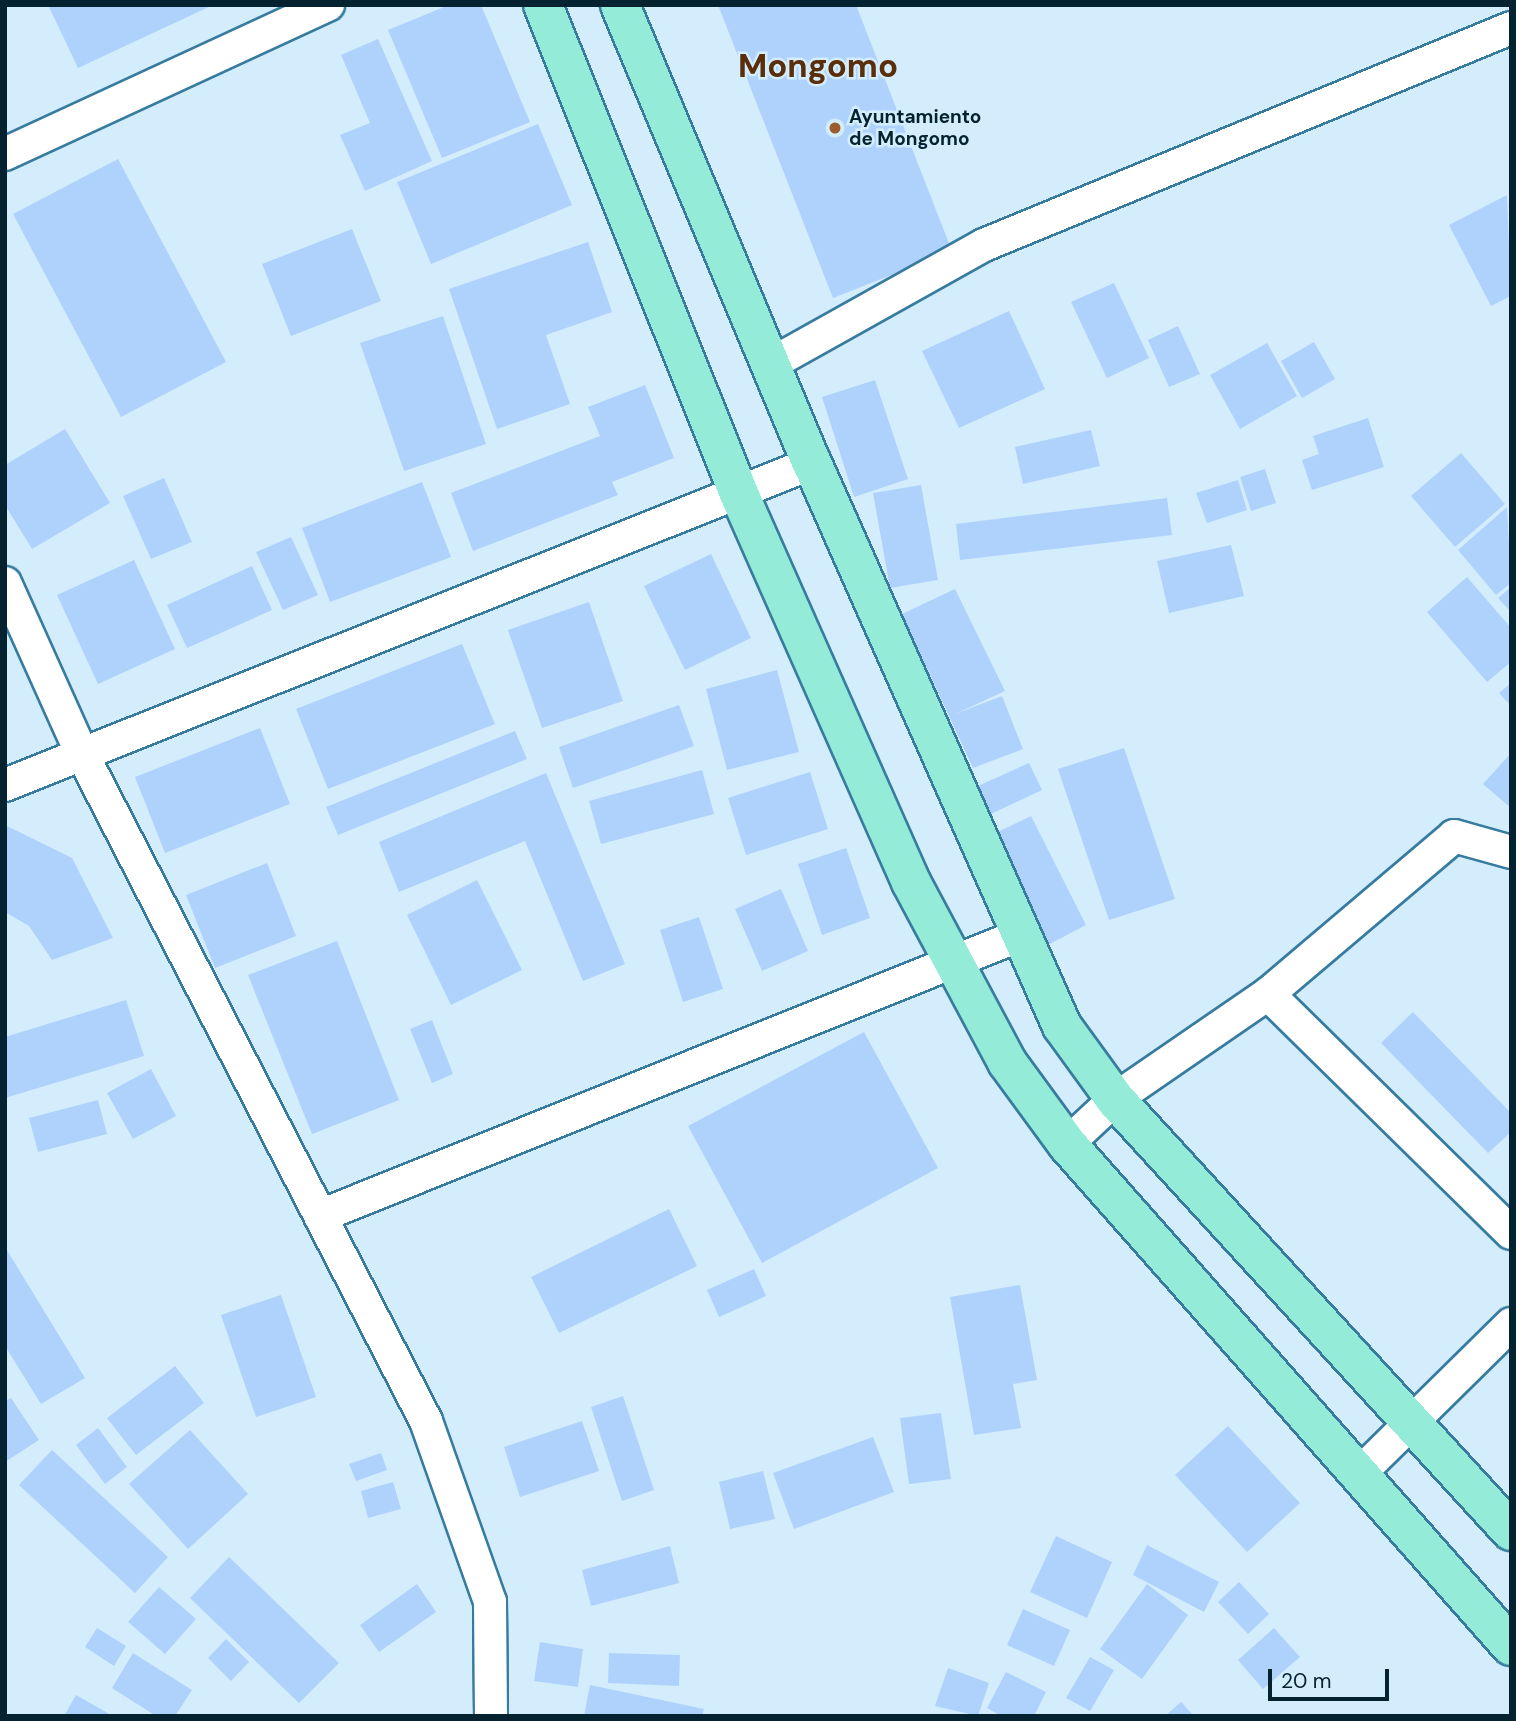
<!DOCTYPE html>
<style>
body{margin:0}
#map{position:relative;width:1516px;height:1721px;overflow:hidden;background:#d3edfd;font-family:"DM Sans",sans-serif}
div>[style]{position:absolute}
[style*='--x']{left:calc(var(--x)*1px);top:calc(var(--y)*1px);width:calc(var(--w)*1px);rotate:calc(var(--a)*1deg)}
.building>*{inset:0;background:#afd2fd}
.roads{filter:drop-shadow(2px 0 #377c9f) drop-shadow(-2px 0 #377c9f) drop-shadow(0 2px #377c9f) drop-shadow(0 -2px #377c9f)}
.minor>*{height:32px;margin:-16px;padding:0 16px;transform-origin:16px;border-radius:16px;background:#fff}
.primary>*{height:38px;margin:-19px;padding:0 19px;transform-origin:19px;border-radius:19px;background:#94ebd7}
.dots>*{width:19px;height:19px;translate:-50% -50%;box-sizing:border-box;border:4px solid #d3edfd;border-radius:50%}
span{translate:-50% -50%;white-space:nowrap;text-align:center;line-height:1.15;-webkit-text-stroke:5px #d3edfd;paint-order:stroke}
.poi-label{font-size:19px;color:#052231;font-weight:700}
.left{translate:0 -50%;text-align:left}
.town-label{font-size:33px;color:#5a2e0a;font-weight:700}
.frame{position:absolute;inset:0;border:7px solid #052231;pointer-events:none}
.scale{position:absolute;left:1268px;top:1669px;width:121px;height:32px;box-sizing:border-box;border:4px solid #052231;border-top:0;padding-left:9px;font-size:21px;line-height:24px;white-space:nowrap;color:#052231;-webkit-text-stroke:5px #d3edfd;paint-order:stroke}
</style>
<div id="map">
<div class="building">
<div style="clip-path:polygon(48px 5px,213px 5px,78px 68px)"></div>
<div style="clip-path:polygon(449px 5px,481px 5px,530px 122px,442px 158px,388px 30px)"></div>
<div style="clip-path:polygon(718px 5px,856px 5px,952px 251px,833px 298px)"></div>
<div style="clip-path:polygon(378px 39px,432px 161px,365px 191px,340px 135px,370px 123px,341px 55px)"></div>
<div style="clip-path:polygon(538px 124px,572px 205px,431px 264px,397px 182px)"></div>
<div style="clip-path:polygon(118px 159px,226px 362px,121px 417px,13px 214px)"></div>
<div style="clip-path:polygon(1507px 195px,1511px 296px,1491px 306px,1449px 225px)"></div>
<div style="clip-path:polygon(352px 229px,381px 301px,291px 336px,262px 264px)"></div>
<div style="clip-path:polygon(588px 242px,612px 312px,546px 335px,570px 404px,497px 429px,449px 289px)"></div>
<div style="clip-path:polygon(1114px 283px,1149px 358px,1107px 378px,1071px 302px)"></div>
<div style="clip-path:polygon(1009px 311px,1045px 389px,959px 428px,922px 351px)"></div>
<div style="clip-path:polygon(443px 316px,486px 444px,404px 471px,360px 343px)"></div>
<div style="clip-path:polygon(1178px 326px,1200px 374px,1169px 387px,1148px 340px)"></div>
<div style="clip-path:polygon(1314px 342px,1335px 379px,1302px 398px,1281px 361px)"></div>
<div style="clip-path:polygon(1267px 343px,1297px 396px,1240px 429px,1210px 375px)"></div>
<div style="clip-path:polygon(875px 380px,908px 479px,854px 497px,822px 397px)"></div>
<div style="clip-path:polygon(645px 385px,674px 458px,612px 482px,618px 495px,473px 551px,451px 493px,600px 436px,588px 407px)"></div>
<div style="clip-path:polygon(1368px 418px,1384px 467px,1312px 490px,1302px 460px,1319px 454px,1313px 436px)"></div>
<div style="clip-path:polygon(65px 429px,110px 503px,32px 549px,5px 505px,5px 465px)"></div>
<div style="clip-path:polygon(1091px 430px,1100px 466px,1023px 484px,1015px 447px)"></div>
<div style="clip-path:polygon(1461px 453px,1505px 504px,1455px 547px,1411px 496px)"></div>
<div style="clip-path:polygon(1265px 469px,1276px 503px,1251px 511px,1240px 477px)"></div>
<div style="clip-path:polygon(164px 478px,192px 542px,151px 559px,123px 496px)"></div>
<div style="clip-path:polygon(1238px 480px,1247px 510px,1207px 523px,1196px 493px)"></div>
<div style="clip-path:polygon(422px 482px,451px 557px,330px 602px,302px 528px)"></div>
<div style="clip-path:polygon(921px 485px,938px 580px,890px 588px,873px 493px)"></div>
<div style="clip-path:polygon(1167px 498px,1172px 535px,960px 560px,956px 524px)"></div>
<div style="clip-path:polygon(1507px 507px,1511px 583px,1496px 595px,1458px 550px)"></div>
<div style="clip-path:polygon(291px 537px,318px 595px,283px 610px,256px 552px)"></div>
<div style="clip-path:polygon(1231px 545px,1244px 596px,1169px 613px,1157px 561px)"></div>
<div style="clip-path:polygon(711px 554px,751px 638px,685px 670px,644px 586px)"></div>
<div style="clip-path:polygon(134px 560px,175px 649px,98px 684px,57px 595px)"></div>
<div style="clip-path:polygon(252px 566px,272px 610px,187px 648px,167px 605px)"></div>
<div style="clip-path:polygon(1467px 577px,1511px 628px,1511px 662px,1487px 682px,1427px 612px)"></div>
<div style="clip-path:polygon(1511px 587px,1511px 612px,1498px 598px)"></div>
<div style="clip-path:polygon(955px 589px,1005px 691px,955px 714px,1002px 696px,1023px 749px,973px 768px,902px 614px)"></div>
<div style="clip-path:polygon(589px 602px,623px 701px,542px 728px,508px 630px)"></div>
<div style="clip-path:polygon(462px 644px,495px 724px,328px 789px,296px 709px)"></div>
<div style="clip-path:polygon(777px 670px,799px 752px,727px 770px,706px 689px)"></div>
<div style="clip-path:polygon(1511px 683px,1511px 706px,1499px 693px)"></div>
<div style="clip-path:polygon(679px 705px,694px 746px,573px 788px,559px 747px)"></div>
<div style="clip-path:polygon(260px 728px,290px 804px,165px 853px,135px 777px)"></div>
<div style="clip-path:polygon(515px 731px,527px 759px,338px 835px,326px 807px)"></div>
<div style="clip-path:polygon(1124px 748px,1175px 899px,1109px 920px,1058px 769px)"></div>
<div style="clip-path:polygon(1511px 753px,1511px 808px,1483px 784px)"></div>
<div style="clip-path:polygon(1029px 763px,1042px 790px,991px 814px,978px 786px)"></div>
<div style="clip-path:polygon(702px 770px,714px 814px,601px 844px,589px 801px)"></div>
<div style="clip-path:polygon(810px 772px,828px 829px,746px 855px,728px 798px)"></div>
<div style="clip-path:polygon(546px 773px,625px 964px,583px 981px,525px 841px,399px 892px,379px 842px)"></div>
<div style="clip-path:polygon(1031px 816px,1086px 925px,1044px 947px,987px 837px)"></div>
<div style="clip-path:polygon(5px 825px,72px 858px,113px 938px,52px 960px,29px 926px,5px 912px)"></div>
<div style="clip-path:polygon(846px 848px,870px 918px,822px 935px,798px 864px)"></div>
<div style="clip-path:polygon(267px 863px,296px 936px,215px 968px,186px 895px)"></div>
<div style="clip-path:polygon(477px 880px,522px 970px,451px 1005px,407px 915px)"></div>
<div style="clip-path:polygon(781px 889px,808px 951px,762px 971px,735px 909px)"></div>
<div style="clip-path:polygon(699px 917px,723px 989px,683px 1002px,660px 930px)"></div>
<div style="clip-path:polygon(337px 941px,399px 1100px,312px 1134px,248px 975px)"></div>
<div style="clip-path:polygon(126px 1000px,144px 1056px,5px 1098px,5px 1037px)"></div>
<div style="clip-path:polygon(1413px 1012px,1511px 1113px,1511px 1132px,1488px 1153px,1381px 1043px)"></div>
<div style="clip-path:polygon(432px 1020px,453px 1074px,432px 1083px,410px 1029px)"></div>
<div style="clip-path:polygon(864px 1032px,938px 1168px,762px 1263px,688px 1126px)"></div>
<div style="clip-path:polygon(151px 1069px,176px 1116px,133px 1139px,107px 1093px)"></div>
<div style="clip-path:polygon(98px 1100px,107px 1134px,38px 1152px,29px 1118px)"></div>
<div style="clip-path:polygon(669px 1209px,697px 1266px,559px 1333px,531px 1277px)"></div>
<div style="clip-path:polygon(5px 1247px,85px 1378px,41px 1404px,5px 1346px)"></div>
<div style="clip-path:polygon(754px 1269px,766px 1296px,719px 1317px,707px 1290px)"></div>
<div style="clip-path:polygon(1020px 1285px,1037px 1380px,1013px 1384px,1021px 1428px,974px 1435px,950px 1297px)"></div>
<div style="clip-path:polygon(281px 1295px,316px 1397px,256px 1417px,221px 1315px)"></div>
<div style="clip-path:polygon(175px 1366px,204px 1403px,136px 1455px,107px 1418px)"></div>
<div style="clip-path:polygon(623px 1396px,654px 1490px,622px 1501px,591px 1407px)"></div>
<div style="clip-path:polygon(11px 1398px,39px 1440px,5px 1462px,5px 1401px)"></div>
<div style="clip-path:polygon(941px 1413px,951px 1479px,909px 1484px,900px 1418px)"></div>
<div style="clip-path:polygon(582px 1421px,599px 1471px,520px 1497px,504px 1447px)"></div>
<div style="clip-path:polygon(1228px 1426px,1300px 1503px,1247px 1552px,1175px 1475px)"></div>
<div style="clip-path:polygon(98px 1428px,127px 1467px,105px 1484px,76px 1445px)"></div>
<div style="clip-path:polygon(190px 1430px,248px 1494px,188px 1549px,129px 1484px)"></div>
<div style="clip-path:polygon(873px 1437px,894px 1492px,794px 1529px,773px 1473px)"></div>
<div style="clip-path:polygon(52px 1450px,168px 1557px,135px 1593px,19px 1485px)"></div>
<div style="clip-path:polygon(381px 1453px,387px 1470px,356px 1481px,349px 1464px)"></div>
<div style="clip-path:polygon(763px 1471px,775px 1519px,730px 1529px,719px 1482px)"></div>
<div style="clip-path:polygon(393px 1482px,401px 1509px,368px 1518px,361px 1491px)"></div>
<div style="clip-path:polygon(1056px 1536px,1112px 1562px,1087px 1618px,1030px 1592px)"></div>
<div style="clip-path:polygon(1147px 1545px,1219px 1582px,1204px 1612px,1133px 1575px)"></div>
<div style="clip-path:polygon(670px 1546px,679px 1583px,591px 1606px,582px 1570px)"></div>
<div style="clip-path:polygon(229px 1557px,339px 1663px,299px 1703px,190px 1598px)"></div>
<div style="clip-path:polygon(1239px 1582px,1269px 1614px,1248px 1634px,1218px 1602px)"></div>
<div style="clip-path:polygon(417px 1584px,436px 1612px,379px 1652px,360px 1625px)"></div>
<div style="clip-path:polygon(1147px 1584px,1188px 1615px,1142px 1679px,1100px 1649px)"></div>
<div style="clip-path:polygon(159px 1587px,196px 1619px,165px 1654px,128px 1622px)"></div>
<div style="clip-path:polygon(1023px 1609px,1070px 1630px,1054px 1666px,1007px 1645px)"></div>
<div style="clip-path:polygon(97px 1628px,126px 1646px,114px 1666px,85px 1647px)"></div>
<div style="clip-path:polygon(1274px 1628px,1300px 1657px,1263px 1689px,1238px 1660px)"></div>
<div style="clip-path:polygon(226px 1639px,249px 1662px,231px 1681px,208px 1658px)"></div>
<div style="clip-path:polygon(540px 1642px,583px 1649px,578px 1687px,534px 1681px)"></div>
<div style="clip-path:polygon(133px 1653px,192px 1690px,175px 1716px,156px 1716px,112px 1688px)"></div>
<div style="clip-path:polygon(609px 1653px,680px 1655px,679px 1686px,608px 1683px)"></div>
<div style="clip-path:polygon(1090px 1657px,1114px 1670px,1090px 1711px,1066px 1698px)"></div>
<div style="clip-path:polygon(948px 1668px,989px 1683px,978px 1716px,935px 1706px)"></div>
<div style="clip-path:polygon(1006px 1672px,1046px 1692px,1034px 1716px,1001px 1716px,987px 1708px)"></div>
<div style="clip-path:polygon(590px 1685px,704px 1709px,702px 1716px,584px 1716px)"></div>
<div style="clip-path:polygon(76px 1695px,113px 1716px,64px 1716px)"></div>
<div style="clip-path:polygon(1181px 1702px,1194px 1716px,1165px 1716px)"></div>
</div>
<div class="roads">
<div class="minor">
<div style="--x:5;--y:154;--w:356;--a:-24.8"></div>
<div style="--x:771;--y:364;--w:244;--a:-29.2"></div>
<div style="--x:984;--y:245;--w:570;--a:-22.38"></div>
<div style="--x:5;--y:583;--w:188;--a:65.8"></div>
<div style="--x:82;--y:754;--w:750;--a:62.72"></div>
<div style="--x:426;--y:1421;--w:192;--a:70.5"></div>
<div style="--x:490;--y:1602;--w:114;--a:89.5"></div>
<div style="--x:5;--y:785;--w:869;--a:-21.75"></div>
<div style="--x:1268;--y:994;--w:341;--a:44.5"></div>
<div style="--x:1067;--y:1144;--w:66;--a:-43.2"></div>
<div style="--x:1115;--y:1099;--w:186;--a:-34.5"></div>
<div style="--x:1268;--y:994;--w:244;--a:-40.3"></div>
<div style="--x:1454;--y:836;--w:59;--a:15.7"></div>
<div style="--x:320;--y:1216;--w:752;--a:-21.86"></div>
<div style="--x:1361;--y:1472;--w:211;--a:-44.6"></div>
</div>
<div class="primary">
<div style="--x:543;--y:5;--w:529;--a:68.14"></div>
<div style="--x:740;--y:496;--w:422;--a:66.1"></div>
<div style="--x:911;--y:882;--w:204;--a:61.9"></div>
<div style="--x:1007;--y:1062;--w:102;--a:53.8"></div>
<div style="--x:1067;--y:1144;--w:670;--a:48.51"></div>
<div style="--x:620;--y:5;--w:497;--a:67.3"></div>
<div style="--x:812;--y:463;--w:616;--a:66.06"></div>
<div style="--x:1062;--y:1026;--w:90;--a:54"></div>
<div style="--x:1115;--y:1099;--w:586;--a:47.49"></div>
</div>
</div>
<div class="dots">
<div style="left:835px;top:128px;background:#9e5b2b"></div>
</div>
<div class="poi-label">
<span class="left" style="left:849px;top:128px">Ayuntamiento<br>de Mongomo</span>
</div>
<div class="town-label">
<span style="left:818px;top:66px">Mongomo</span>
</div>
<div class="frame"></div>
<div class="scale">20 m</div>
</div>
